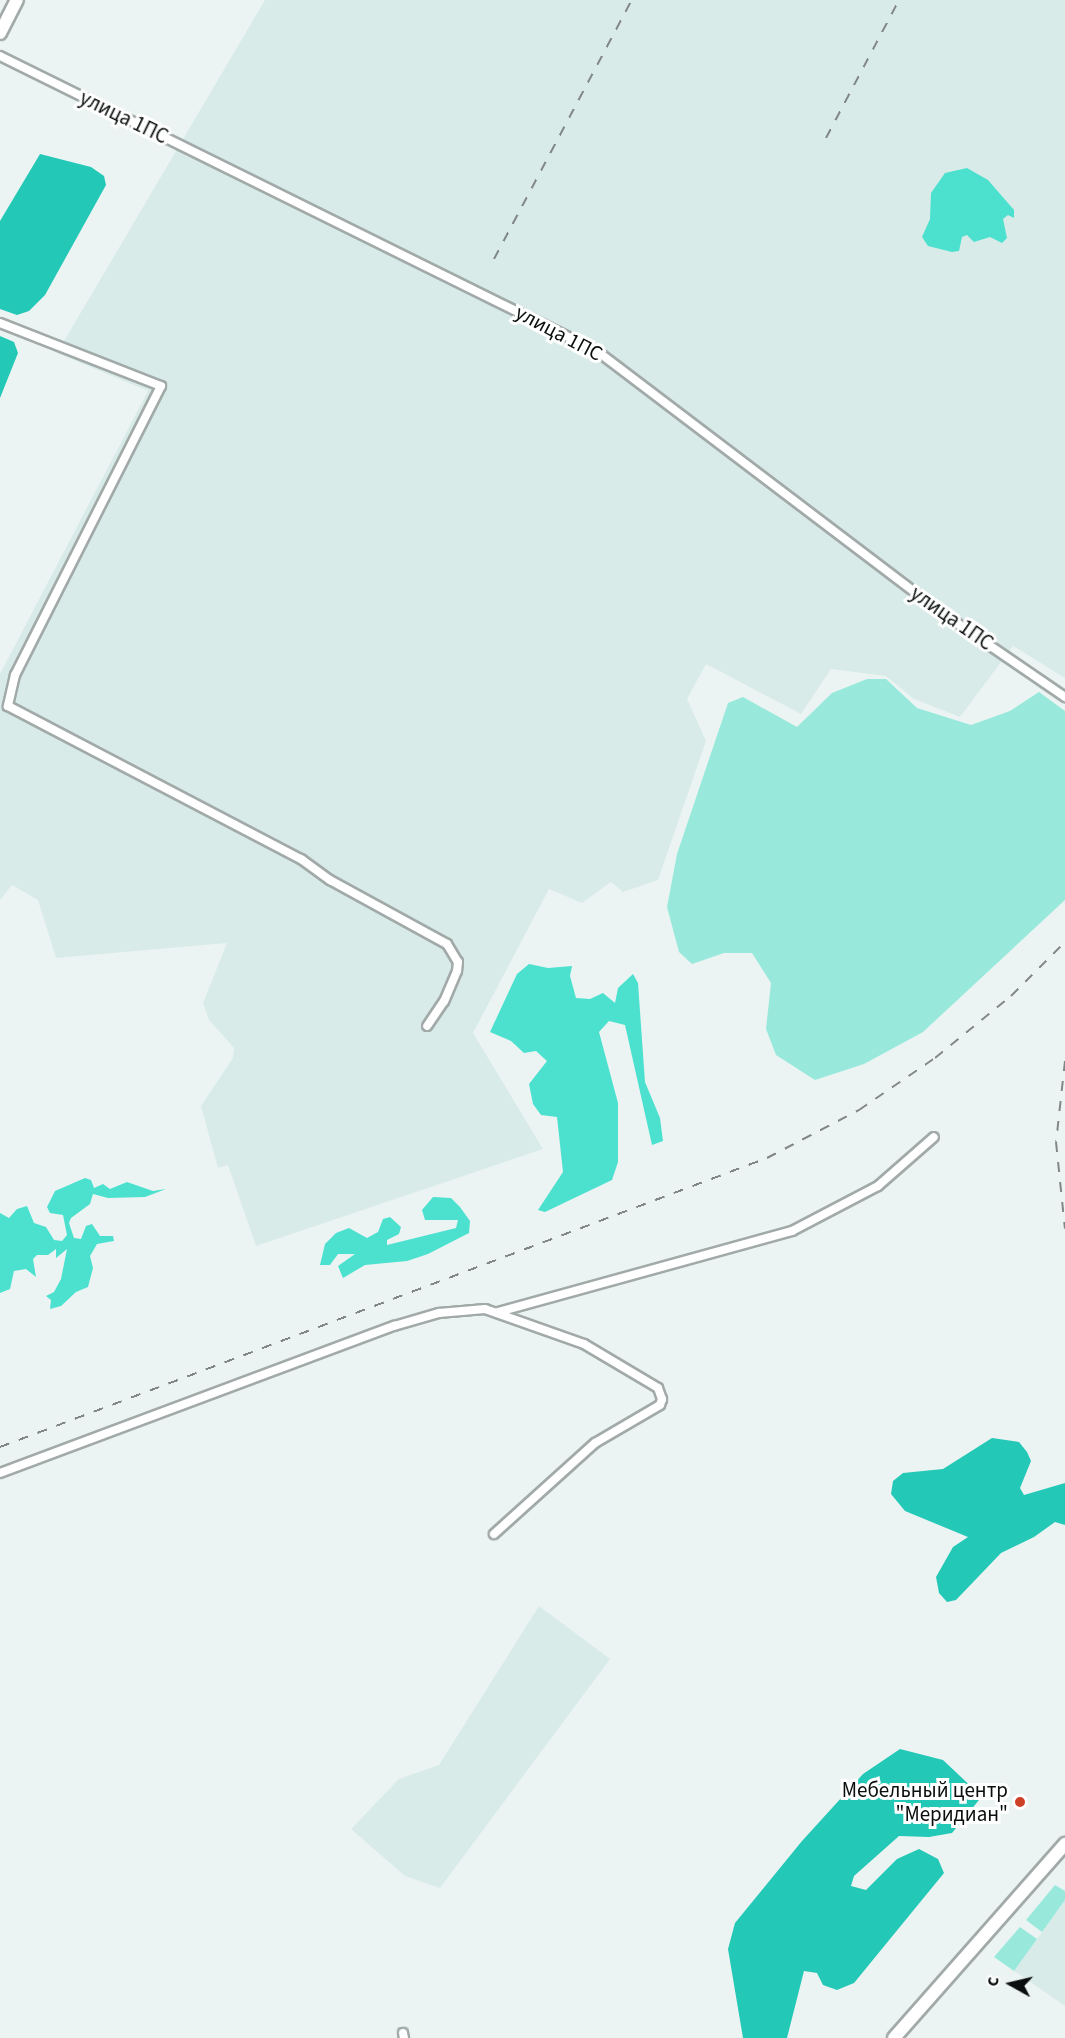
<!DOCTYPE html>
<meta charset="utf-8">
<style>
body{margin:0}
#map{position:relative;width:1065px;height:2038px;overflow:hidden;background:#ebf4f3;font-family:"Source Sans 3",sans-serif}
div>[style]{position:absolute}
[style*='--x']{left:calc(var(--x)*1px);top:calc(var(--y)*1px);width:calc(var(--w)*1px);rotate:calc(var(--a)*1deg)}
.built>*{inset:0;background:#d9ebe8}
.green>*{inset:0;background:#98e9dc}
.forest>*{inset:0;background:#24c8b6}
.water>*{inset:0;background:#4ce1cf}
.roads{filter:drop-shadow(2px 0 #a1aaa8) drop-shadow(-2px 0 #a1aaa8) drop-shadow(0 2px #a1aaa8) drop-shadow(0 -2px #a1aaa8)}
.street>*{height:8px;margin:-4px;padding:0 4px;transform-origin:4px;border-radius:4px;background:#fff}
.primary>*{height:12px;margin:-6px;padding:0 6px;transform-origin:6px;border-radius:6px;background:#fff}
.rail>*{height:2px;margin-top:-1px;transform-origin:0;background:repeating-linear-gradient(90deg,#818787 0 10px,transparent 0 20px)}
.dots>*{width:16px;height:16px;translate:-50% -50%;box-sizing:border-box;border:3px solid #fff;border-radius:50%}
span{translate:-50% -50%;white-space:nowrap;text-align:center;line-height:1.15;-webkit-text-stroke:6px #fff;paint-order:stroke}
.street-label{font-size:21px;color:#0b0e0e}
.poi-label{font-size:21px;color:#0b0e0e}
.right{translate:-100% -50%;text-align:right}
.north{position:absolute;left:981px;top:1954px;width:60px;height:60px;-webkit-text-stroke:4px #fff;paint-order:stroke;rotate:278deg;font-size:16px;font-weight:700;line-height:24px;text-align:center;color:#0b0e0e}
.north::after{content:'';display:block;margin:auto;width:21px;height:27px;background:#0b0e0e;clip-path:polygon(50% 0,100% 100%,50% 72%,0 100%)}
</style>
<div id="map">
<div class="built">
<div style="clip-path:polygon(265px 0,1065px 0,1065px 678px,1013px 646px,960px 717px,914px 699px,886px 676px,831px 669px,801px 714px,706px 664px,687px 699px,706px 741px,658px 880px,623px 892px,611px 882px,582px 903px,549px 889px,473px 1033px,543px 1149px,256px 1246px,228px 1165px,218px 1168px,201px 1106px,233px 1058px,234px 1048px,209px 1020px,203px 1003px,227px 943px,56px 958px,38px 900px,12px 885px,0 900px,0 674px,148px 391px,57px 353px)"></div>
<div style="clip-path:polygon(539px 1606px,610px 1659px,440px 1888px,405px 1876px,351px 1829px,399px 1779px,439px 1765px)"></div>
<div style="clip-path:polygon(1065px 1900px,1065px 2006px,1014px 1971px)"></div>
</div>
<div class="green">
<div style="clip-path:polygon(867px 679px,886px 679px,917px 708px,971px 725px,1010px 711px,1039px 692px,1065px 711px,1065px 900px,923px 1032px,864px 1064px,815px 1080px,776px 1055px,766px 1029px,771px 983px,752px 953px,724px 953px,692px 964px,679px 952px,667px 907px,677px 854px,728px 703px,743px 697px,797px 727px,832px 693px)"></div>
<div style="clip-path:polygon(1055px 1885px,1065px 1891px,1065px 1900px,1042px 1932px,1026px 1920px)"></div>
<div style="clip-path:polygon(1020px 1927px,1037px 1939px,1014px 1971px,994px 1957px)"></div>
</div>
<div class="forest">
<div style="clip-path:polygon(40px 154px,91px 167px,104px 176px,106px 185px,45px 295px,29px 311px,17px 315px,0 309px,0 221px)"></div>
<div style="clip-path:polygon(0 336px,14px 342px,18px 353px,0 398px)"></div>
<div style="clip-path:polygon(992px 1438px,1019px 1442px,1027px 1452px,1031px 1461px,1020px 1488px,1024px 1495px,1065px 1483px,1065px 1525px,1055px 1522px,1034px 1537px,1001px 1553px,956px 1600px,947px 1602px,939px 1593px,936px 1577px,953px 1547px,968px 1537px,905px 1511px,891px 1494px,893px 1481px,903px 1473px,943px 1469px)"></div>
<div style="clip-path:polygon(900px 1749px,943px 1760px,978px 1793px,979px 1800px,952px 1833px,929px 1837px,899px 1836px,854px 1876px,851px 1886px,866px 1890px,897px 1859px,919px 1849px,938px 1859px,944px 1873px,854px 1983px,837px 1990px,823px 1985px,817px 1973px,804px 1971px,787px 2038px,743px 2038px,728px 1949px,735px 1923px,802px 1841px,863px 1774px)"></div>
</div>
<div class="water">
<div style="clip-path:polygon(967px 168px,988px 180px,1014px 210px,1014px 218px,1008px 215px,1003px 219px,1007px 238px,1002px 243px,990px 237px,974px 242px,967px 235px,962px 237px,959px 251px,952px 252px,928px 246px,922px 237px,930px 219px,931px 193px,945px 173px)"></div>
<div style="clip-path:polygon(529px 964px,548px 968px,572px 966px,570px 976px,576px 998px,590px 999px,603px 993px,615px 1003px,618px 988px,633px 974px,638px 983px,645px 1082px,660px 1118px,663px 1141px,652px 1145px,625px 1025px,609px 1021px,599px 1032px,618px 1103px,618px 1162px,612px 1180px,545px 1212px,538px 1210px,563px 1172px,557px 1117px,541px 1115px,533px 1104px,529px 1084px,547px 1061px,536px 1051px,524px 1053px,511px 1041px,490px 1032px,517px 974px)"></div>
<div style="clip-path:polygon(85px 1178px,91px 1180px,94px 1188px,103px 1184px,110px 1189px,127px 1182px,153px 1191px,166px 1189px,145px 1197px,108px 1198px,93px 1194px,90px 1204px,71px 1218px,69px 1223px,74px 1238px,81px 1239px,86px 1226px,92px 1224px,100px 1236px,113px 1236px,114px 1241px,97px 1244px,90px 1256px,93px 1268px,88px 1287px,76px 1292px,61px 1306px,50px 1309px,51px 1300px,46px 1296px,54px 1292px,61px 1279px,67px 1249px,56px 1258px,56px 1249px,48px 1255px,37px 1255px,33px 1259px,36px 1277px,26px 1269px,14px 1271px,10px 1289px,0 1293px,0 1213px,9px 1218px,17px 1209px,27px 1206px,34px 1223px,46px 1227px,54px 1240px,62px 1241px,67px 1235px,63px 1215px,50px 1213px,47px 1207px,55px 1191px)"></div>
<div style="clip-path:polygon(433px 1197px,451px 1198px,460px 1207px,470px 1221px,469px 1233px,428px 1254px,407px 1261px,365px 1265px,343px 1278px,338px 1266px,355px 1254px,338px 1254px,330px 1265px,320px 1265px,325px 1244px,336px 1233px,349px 1228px,367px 1238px,378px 1232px,383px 1219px,390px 1217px,401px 1227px,399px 1234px,387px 1240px,387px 1245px,456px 1228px,458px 1220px,425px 1220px,422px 1210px)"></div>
</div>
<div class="roads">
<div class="street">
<div style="--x:0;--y:56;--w:666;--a:26.3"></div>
<div style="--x:597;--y:351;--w:425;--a:37.2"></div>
<div style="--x:935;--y:608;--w:158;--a:34.4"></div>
<div style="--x:0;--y:323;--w:173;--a:21.4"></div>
<div style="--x:161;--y:386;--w:324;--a:116.8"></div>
<div style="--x:15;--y:675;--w:32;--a:103"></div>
<div style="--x:8;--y:706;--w:331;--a:27.6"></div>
<div style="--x:301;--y:859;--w:36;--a:36"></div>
<div style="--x:330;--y:880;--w:133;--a:28.7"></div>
<div style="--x:447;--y:944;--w:21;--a:59"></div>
<div style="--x:458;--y:962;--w:9;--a:96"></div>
<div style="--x:457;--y:971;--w:33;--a:113"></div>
<div style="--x:444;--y:1001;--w:30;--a:124"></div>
<div style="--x:498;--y:1312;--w:305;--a:-15.4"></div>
<div style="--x:792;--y:1231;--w:97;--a:-27.6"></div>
<div style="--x:878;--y:1186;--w:74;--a:-41.2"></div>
<div style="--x:0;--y:1473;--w:421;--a:-20.5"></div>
<div style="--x:394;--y:1326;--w:47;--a:-16.1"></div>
<div style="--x:439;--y:1313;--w:46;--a:-5"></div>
<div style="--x:485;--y:1309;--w:105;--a:19.5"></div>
<div style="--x:584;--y:1344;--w:86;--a:30.7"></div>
<div style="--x:658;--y:1388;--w:12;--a:70"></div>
<div style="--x:662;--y:1399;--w:6;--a:108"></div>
<div style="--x:660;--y:1405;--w:75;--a:149.7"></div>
<div style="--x:595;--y:1443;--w:136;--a:138"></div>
<div style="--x:403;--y:2033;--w:5;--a:79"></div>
</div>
<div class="primary">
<div style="--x:0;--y:33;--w:37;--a:-63"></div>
<div style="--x:894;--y:2038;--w:259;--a:-48.6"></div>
</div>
</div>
<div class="rail">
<div style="--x:826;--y:138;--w:156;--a:-62.1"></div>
<div style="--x:494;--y:259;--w:293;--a:-62"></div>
<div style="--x:1065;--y:1061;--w:81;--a:96.3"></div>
<div style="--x:1056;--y:1142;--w:87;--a:84.1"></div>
<div style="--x:0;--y:1447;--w:820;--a:-20.65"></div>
<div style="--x:767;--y:1158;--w:104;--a:-27.6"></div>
<div style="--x:859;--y:1110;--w:92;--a:-34.4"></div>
<div style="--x:935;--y:1058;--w:98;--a:-39.2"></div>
<div style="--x:1011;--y:996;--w:76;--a:-45"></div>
</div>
<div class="dots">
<div style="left:1020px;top:1802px;background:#cd4226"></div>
</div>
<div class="street-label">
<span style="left:124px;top:117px;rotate:26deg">улица 1ПС</span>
<span style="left:559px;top:333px;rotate:28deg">улица 1ПС</span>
<span style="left:952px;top:618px;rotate:35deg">улица 1ПС</span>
</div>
<div class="poi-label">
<span class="right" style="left:1008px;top:1802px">Мебельный центр<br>"Меридиан"</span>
</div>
<div class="north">С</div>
</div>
